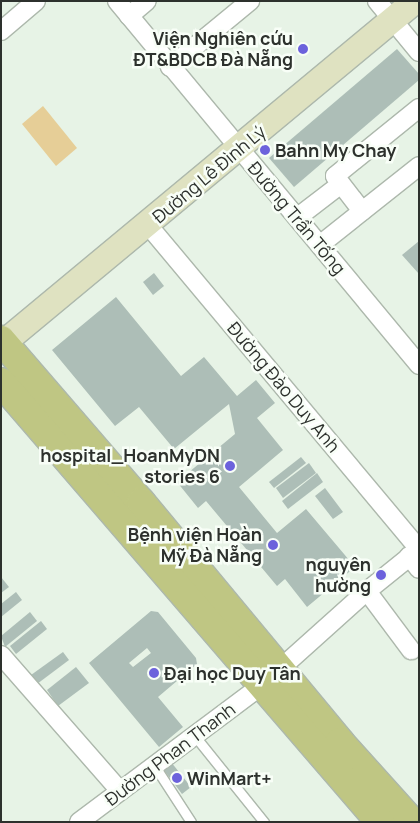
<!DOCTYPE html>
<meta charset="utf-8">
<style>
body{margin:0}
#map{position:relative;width:420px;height:823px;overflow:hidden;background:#e7f3e6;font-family:Manrope,sans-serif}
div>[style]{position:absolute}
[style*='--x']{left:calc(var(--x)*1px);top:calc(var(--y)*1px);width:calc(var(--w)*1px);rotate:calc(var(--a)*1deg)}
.green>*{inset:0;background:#e6ce97}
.building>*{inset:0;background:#adbeb7}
.roads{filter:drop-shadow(1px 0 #adb8ac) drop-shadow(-1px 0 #adb8ac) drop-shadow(0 1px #adb8ac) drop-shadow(0 -1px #adb8ac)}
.lane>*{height:9px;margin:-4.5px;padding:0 4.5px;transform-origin:4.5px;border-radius:4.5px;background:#fff}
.street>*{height:18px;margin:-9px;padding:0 9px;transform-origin:9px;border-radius:9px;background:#fff}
.secondary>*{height:25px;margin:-12.5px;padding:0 12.5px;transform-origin:12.5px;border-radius:12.5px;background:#dfe2c1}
.primary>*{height:28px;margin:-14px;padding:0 14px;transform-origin:14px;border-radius:14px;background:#bfc683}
.dots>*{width:14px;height:14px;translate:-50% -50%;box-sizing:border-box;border:2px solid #f8fef7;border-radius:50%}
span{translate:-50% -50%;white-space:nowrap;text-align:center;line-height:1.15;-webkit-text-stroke:5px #f8fef7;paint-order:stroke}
.poi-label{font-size:18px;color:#2d312d;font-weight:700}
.right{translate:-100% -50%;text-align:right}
.left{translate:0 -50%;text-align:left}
.street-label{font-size:18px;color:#2d312d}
.frame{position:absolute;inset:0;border:2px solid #2d312d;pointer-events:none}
</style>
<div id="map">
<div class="green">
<div style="clip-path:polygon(43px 106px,77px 148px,56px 166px,22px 124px)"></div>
</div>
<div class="building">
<div style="clip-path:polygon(397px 49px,419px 74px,419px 80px,294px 187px,269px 158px)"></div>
<div style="clip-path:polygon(419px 241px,419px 274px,402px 255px)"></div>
<div style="clip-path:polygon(154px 273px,164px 286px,153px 295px,143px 282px)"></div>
<div style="clip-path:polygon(116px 297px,181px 376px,204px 357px,237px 396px,256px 380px,275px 403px,257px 418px,283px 450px,239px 487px,277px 533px,306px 509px,355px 567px,307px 607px,285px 579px,277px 586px,206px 501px,198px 508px,177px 482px,235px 434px,229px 404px,174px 449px,139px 407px,115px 426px,52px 350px)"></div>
<div style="clip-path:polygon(301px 457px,306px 463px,274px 488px,269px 482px)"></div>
<div style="clip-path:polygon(309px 463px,316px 473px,283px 498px,276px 488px)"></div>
<div style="clip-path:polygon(317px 473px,323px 482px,288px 509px,282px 501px)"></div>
<div style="clip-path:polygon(325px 488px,343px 512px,333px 519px,315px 496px)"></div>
<div style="clip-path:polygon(1px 577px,9px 587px,1px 593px)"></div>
<div style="clip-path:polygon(16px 592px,22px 600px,1px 617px,1px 604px)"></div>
<div style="clip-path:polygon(evenodd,151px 611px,158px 612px,196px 658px,197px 664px,158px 697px,183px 727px,159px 747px,89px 663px,151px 611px,147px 648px,151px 653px,133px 667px,129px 663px,147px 648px)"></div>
<div style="clip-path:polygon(30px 612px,37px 621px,5px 647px,1px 636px)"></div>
<div style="clip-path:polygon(41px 621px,47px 629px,16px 654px,10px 646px)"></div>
<div style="clip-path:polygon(63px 652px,69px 660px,37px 684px,31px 675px)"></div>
<div style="clip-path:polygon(76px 667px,89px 683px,58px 706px,47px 690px)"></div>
<div style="clip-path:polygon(171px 762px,191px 787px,182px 794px,163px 769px)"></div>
</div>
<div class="roads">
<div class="lane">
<div style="--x:194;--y:735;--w:112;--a:51.2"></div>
<div style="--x:154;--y:765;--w:68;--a:57"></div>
</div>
<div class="street">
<div style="--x:117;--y:1;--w:473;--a:50.3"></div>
<div style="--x:377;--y:1;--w:66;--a:50.5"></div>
<div style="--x:129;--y:16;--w:23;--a:-40"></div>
<div style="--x:1;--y:31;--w:46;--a:-40.6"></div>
<div style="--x:170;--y:67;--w:104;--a:-39.5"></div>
<div style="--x:362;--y:211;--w:44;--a:-127.6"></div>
<div style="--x:335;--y:176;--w:108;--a:-39"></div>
<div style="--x:298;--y:217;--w:54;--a:-37.5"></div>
<div style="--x:148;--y:225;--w:422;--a:50.1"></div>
<div style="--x:321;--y:244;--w:125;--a:-38.5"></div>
<div style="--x:409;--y:556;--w:16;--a:52"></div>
<div style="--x:367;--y:591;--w:74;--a:53.3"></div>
<div style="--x:1;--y:655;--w:179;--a:48.8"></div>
<div style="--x:79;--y:822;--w:227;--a:-36.8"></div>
<div style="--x:261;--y:686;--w:142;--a:-41.9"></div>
<div style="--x:367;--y:591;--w:67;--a:-38.9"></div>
</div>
<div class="secondary">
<div style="--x:1;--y:344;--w:537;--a:-39.71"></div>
</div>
<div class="primary">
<div style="--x:1;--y:340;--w:214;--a:49.2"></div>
<div style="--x:141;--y:502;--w:312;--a:50.3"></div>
<div style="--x:340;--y:742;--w:108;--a:48"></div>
<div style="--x:1;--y:382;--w:581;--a:49.26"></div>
</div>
</div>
<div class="dots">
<div style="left:303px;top:49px;background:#6c62dc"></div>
<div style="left:265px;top:150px;background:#6c62dc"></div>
<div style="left:230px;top:466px;background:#6c62dc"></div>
<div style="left:273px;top:545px;background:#6c62dc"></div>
<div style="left:381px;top:575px;background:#6c62dc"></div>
<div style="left:154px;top:673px;background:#6c62dc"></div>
<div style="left:177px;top:778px;background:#6c62dc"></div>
</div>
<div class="poi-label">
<span class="right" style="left:293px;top:49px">Viện Nghiên cứu<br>ĐT&amp;BDCB Đà Nẵng</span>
<span class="left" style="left:275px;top:150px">Bahn My Chay</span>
<span class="right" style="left:220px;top:466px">hospital_HoanMyDN<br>stories 6</span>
<span class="right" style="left:262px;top:545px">Bệnh viện Hoàn<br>Mỹ Đà Nẵng</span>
<span class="right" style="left:371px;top:575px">nguyên<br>hường</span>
<span class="left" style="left:164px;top:673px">Đại học Duy Tân</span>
<span class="left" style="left:187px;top:778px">WinMart+</span>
</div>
<div class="street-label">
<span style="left:209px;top:174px;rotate:-40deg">Đường Lê Đình Lý</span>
<span style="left:297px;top:218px;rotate:50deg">Đường Trần Tống</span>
<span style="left:284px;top:387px;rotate:50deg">Đường Đào Duy Anh</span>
<span style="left:170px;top:754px;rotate:-37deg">Đường Phan Thanh</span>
</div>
<div class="frame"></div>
</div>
